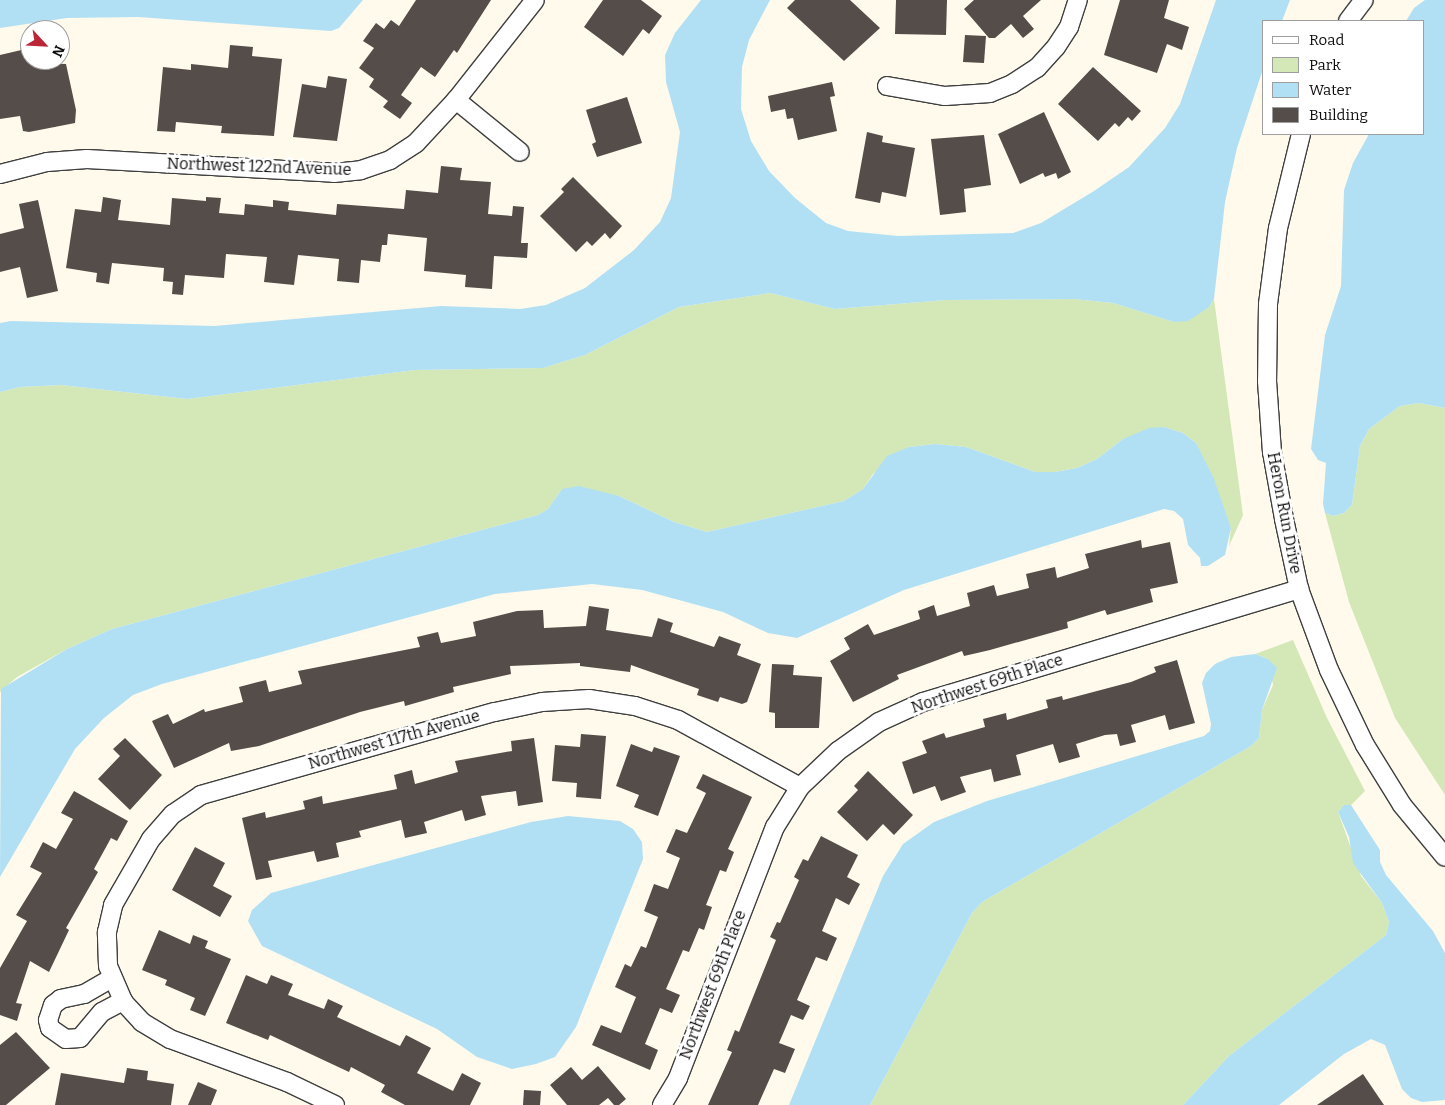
<!DOCTYPE html>
<style>
body{margin:0}
#map{position:relative;width:1445px;height:1105px;overflow:hidden;background:#fffaec;font-family:Bitter,serif}
div>[style]{position:absolute}
[style*='--x']{left:calc(var(--x)*1px);top:calc(var(--y)*1px);width:calc(var(--w)*1px);rotate:calc(var(--a)*1deg)}
.green>*{inset:0;background:#d3e8b6}
.water>*{inset:0;background:#b1e0f5}
.building>*{inset:0;background:#554d49}
.roads{filter:drop-shadow(1px 0 #3f3f3f) drop-shadow(-1px 0 #3f3f3f) drop-shadow(0 1px #3f3f3f) drop-shadow(0 -1px #3f3f3f)}
.minor>*{height:18px;margin:-9px;padding:0 9px;transform-origin:9px;border-radius:9px;background:#fff}
span{translate:-50% -50%;white-space:nowrap;text-align:center;line-height:1.15;-webkit-text-stroke:5px #fff;paint-order:stroke}
.street-label{font-size:16px;color:#0c0c0c}
.legend{position:absolute;left:1262px;top:20px;width:162px;height:115px;box-sizing:border-box;background:#fff;border:1px solid #9e9e9e;margin:0;padding:6px 9px;list-style:none;font-size:15px;color:#0c0c0c}
.legend li{display:flex;align-items:center;gap:10px;height:25px}
.legend b{width:25px;border:1px solid #9e9e9e}
.north{position:absolute;left:20px;top:20px;width:50px;height:50px;box-sizing:border-box;background:#fff;border:1px solid #9e9e9e;border-radius:50%;rotate:115deg;font-size:14px;font-weight:700;line-height:20px;text-align:center;color:#0c0c0c}
.north::after{content:'';display:block;margin:auto;width:18px;height:22px;background:#ba2636;clip-path:polygon(50% 0,100% 100%,50% 72%,0 100%)}
</style>
<div id="map">
<div class="green">
<div style="clip-path:polygon(770px 293px,835px 309px,946px 300px,1074px 299px,1113px 303px,1174px 322px,1209px 307px,1214px 299px,1243px 515px,1229px 546px,1231px 528px,1196px 443px,1183px 433px,1164px 427px,1123px 439px,1097px 459px,1077px 468px,1055px 472px,1035px 472px,966px 447px,935px 444px,909px 447px,873px 474px,863px 489px,844px 501px,707px 532px,674px 522px,619px 496px,562px 489px,548px 509px,538px 515px,112px 629px,67px 649px,17px 677px,0 692px,0 392px,20px 387px,61px 385px,187px 399px,415px 370px,543px 368px,585px 355px,679px 307px)"></div>
<div style="clip-path:polygon(1419px 403px,1445px 408px,1445px 795px,1395px 718px,1349px 602px,1325px 513px,1333px 516px,1344px 513px,1352px 505px,1360px 446px,1369px 429px,1400px 406px)"></div>
<div style="clip-path:polygon(1293px 640px,1327px 718px,1365px 791px,1351px 805px,1344px 805px,1338px 812px,1361px 876px,1382px 903px,1389px 922px,1386px 935px,1229px 1056px,1183px 1105px,870px 1105px,972px 913px,982px 902px,1251px 746px,1259px 738px,1262px 710px,1273px 685px,1268px 659px,1255px 654px)"></div>
</div>
<div class="water">
<div style="clip-path:polygon(0 0,363px 0,339px 28px,331px 31px,138px 17px,67px 18px,0 28px)"></div>
<div style="clip-path:polygon(701px 0,770px 0,749px 40px,742px 67px,741px 109px,751px 141px,769px 171px,795px 198px,826px 223px,848px 231px,898px 236px,1013px 233px,1041px 223px,1094px 191px,1129px 167px,1165px 128px,1180px 104px,1216px 0,1290px 0,1282px 21px,1264px 21px,1264px 66px,1237px 148px,1225px 202px,1214px 299px,1209px 307px,1188px 321px,1174px 322px,1113px 303px,1074px 299px,946px 300px,835px 309px,770px 293px,679px 307px,585px 355px,543px 368px,415px 370px,187px 399px,61px 385px,20px 387px,0 392px,0 323px,11px 321px,215px 326px,441px 306px,520px 309px,546px 305px,585px 288px,634px 250px,660px 222px,671px 198px,680px 132px,666px 82px,665px 55px,675px 33px)"></div>
<div style="clip-path:polygon(1425px 0,1445px 0,1445px 408px,1419px 403px,1400px 406px,1369px 429px,1360px 446px,1352px 505px,1344px 513px,1333px 516px,1325px 513px,1323px 504px,1326px 463px,1318px 460px,1311px 449px,1325px 335px,1341px 286px,1344px 190px,1353px 163px,1369px 134px,1424px 134px,1424px 21px,1406px 21px,1414px 8px)"></div>
<div style="clip-path:polygon(1164px 427px,1183px 433px,1196px 443px,1214px 479px,1231px 528px,1225px 555px,1208px 566px,1201px 566px,1200px 558px,1188px 545px,1183px 519px,1174px 511px,1164px 509px,904px 590px,797px 638px,768px 633px,723px 612px,642px 590px,592px 584px,495px 594px,162px 684px,133px 695px,104px 718px,75px 749px,0 877px,1px 689px,67px 649px,112px 629px,538px 515px,548px 509px,562px 489px,579px 486px,619px 496px,674px 522px,707px 532px,844px 501px,863px 489px,887px 456px,909px 447px,935px 444px,966px 447px,1035px 472px,1055px 472px,1077px 468px,1097px 459px,1123px 439px,1149px 428px)"></div>
<div style="clip-path:polygon(1255px 654px,1268px 659px,1277px 668px,1262px 710px,1259px 738px,1251px 746px,982px 902px,972px 913px,870px 1105px,789px 1105px,883px 876px,903px 844px,934px 822px,987px 801px,1204px 736px,1210px 731px,1211px 724px,1202px 683px,1206px 673px,1215px 664px,1231px 657px)"></div>
<div style="clip-path:polygon(1344px 805px,1351px 805px,1380px 850px,1380px 862px,1386px 875px,1433px 931px,1445px 953px,1445px 1100px,1422px 1102px,1411px 1098px,1402px 1089px,1385px 1045px,1371px 1039px,1344px 1054px,1279px 1105px,1183px 1105px,1229px 1056px,1386px 935px,1389px 922px,1382px 903px,1353px 863px,1349px 837px,1338px 812px)"></div>
<div style="clip-path:polygon(568px 816px,620px 821px,633px 829px,642px 842px,643px 859px,576px 1027px,555px 1057px,536px 1064px,512px 1069px,477px 1057px,437px 1029px,262px 946px,248px 921px,252px 910px,271px 893px,531px 822px)"></div>
</div>
<div class="building">
<div style="clip-path:polygon(416px 0,491px 0,457px 53px,454px 50px,435px 77px,421px 67px,401px 95px,412px 103px,400px 119px,383px 107px,388px 101px,369px 87px,374px 79px,359px 68px,374px 48px,363px 41px,376px 23px,384px 29px,391px 20px,399px 26px)"></div>
<div style="clip-path:polygon(603px 0,641px 0,662px 16px,649px 34px,643px 29px,623px 56px,584px 27px)"></div>
<div style="clip-path:polygon(795px 0,850px 0,880px 28px,844px 61px,787px 8px)"></div>
<div style="clip-path:polygon(896px 0,947px 0,946px 35px,895px 34px)"></div>
<div style="clip-path:polygon(974px 0,1041px 0,1023px 16px,1034px 29px,1023px 38px,1011px 24px,995px 38px,989px 38px,964px 9px)"></div>
<div style="clip-path:polygon(1120px 0,1169px 0,1164px 18px,1189px 27px,1182px 50px,1167px 44px,1157px 73px,1104px 55px)"></div>
<div style="clip-path:polygon(965px 35px,986px 36px,984px 63px,963px 62px)"></div>
<div style="clip-path:polygon(230px 45px,253px 47px,252px 56px,282px 59px,274px 136px,221px 133px,222px 126px,176px 122px,175px 132px,157px 131px,163px 67px,191px 70px,191px 64px,228px 68px)"></div>
<div style="clip-path:polygon(30px 48px,30px 60px,33px 63px,66px 64px,76px 110px,75px 123px,29px 132px,23px 131px,20px 116px,0 119px,0 55px)"></div>
<div style="clip-path:polygon(1093px 67px,1141px 111px,1132px 121px,1128px 117px,1119px 127px,1115px 123px,1098px 141px,1058px 104px)"></div>
<div style="clip-path:polygon(328px 76px,347px 79px,337px 141px,293px 137px,302px 84px,326px 88px)"></div>
<div style="clip-path:polygon(832px 82px,835px 96px,830px 97px,837px 131px,798px 140px,793px 118px,787px 119px,785px 109px,771px 112px,768px 96px)"></div>
<div style="clip-path:polygon(627px 97px,642px 143px,597px 157px,592px 144px,596px 142px,586px 110px)"></div>
<div style="clip-path:polygon(1044px 112px,1071px 172px,1058px 179px,1056px 173px,1045px 177px,1043px 173px,1020px 184px,998px 134px)"></div>
<div style="clip-path:polygon(867px 132px,883px 136px,882px 142px,915px 148px,906px 197px,882px 192px,880px 203px,855px 198px)"></div>
<div style="clip-path:polygon(984px 135px,991px 185px,964px 189px,966px 212px,940px 215px,931px 139px)"></div>
<div style="clip-path:polygon(441px 166px,462px 168px,460px 180px,491px 182px,488px 214px,512px 216px,513px 206px,524px 207px,521px 243px,528px 243px,527px 258px,494px 256px,492px 289px,465px 287px,466px 275px,424px 271px,427px 238px,388px 234px,387px 245px,382px 245px,380px 262px,361px 260px,359px 283px,337px 281px,339px 259px,298px 255px,294px 285px,264px 282px,267px 257px,226px 254px,224px 278px,185px 275px,183px 295px,172px 294px,173px 282px,163px 281px,164px 268px,112px 263px,109px 284px,96px 282px,97px 273px,66px 268px,75px 209px,101px 212px,103px 197px,121px 200px,118px 220px,170px 225px,172px 198px,206px 201px,206px 197px,221px 198px,219px 213px,244px 215px,245px 204px,273px 207px,273px 200px,289px 202px,288px 210px,336px 215px,337px 204px,404px 209px,406px 190px,438px 193px)"></div>
<div style="clip-path:polygon(573px 177px,622px 226px,610px 239px,605px 233px,592px 246px,587px 241px,576px 252px,540px 216px,564px 192px,561px 189px)"></div>
<div style="clip-path:polygon(38px 200px,58px 291px,27px 298px,20px 267px,0 272px,0 234px,24px 228px,19px 204px)"></div>
<div style="clip-path:polygon(1141px 540px,1142px 548px,1170px 542px,1178px 583px,1150px 589px,1153px 602px,1107px 615px,1105px 610px,1067px 622px,1068px 628px,990px 650px,964px 656px,962px 651px,897px 675px,899px 679px,853px 702px,830px 661px,850px 649px,844px 638px,868px 624px,874px 635px,920px 619px,918px 611px,934px 605px,937px 616px,970px 606px,967px 593px,994px 585px,997px 596px,1029px 588px,1026px 574px,1055px 567px,1057px 578px,1089px 568px,1085px 554px)"></div>
<div style="clip-path:polygon(589px 606px,609px 609px,606px 630px,652px 637px,658px 618px,673px 623px,670px 632px,714px 647px,719px 636px,741px 644px,737px 655px,761px 664px,747px 702px,742px 704px,720px 697px,718px 702px,697px 695px,699px 689px,631px 665px,630px 672px,580px 666px,580px 663px,510px 666px,511px 674px,453px 687px,454px 692px,405px 706px,404px 701px,360px 712px,259px 746px,231px 751px,229px 743px,174px 768px,152px 721px,168px 714px,173px 724px,204px 709px,205px 712px,243px 702px,239px 687px,266px 680px,269px 692px,302px 684px,298px 671px,420px 647px,417px 637px,438px 632px,441px 643px,476px 636px,473px 622px,517px 611px,543px 610px,544px 628px,586px 626px)"></div>
<div style="clip-path:polygon(1177px 660px,1195px 723px,1169px 730px,1165px 715px,1131px 725px,1136px 742px,1120px 746px,1117px 734px,1105px 735px,1076px 744px,1080px 757px,1059px 763px,1053px 744px,1016px 755px,1021px 775px,994px 782px,991px 769px,960px 777px,966px 792px,941px 801px,935px 786px,913px 794px,902px 762px,927px 753px,922px 741px,944px 733px,946px 738px,985px 727px,983px 719px,1006px 713px,1007px 720px,1048px 708px,1046px 700px,1062px 696px,1063px 700px,1131px 682px,1156px 672px,1154px 667px)"></div>
<div style="clip-path:polygon(772px 664px,794px 665px,793px 675px,822px 677px,819px 728px,775px 728px,775px 713px,769px 712px)"></div>
<div style="clip-path:polygon(581px 734px,606px 736px,601px 799px,576px 797px,577px 783px,552px 781px,555px 745px,580px 747px)"></div>
<div style="clip-path:polygon(125px 738px,162px 775px,130px 810px,98px 779px,120px 756px,113px 749px)"></div>
<div style="clip-path:polygon(534px 738px,543px 802px,518px 806px,516px 791px,481px 796px,486px 815px,465px 821px,462px 810px,424px 822px,427px 833px,405px 838px,401px 820px,359px 831px,361px 837px,336px 843px,339px 857px,317px 862px,314px 851px,268px 861px,272px 877px,256px 880px,242px 818px,265px 812px,266px 818px,305px 809px,303px 801px,322px 796px,323px 804px,397px 789px,394px 775px,412px 770px,415px 784px,458px 772px,455px 761px,512px 751px,511px 741px)"></div>
<div style="clip-path:polygon(631px 744px,652px 752px,654px 747px,680px 756px,658px 816px,634px 807px,639px 795px,616px 786px)"></div>
<div style="clip-path:polygon(868px 771px,913px 815px,894px 835px,883px 824px,867px 841px,837px 812px,858px 790px,854px 786px)"></div>
<div style="clip-path:polygon(703px 774px,752px 797px,728px 849px,734px 852px,726px 872px,720px 870px,706px 905px,712px 907px,704px 930px,699px 928px,689px 952px,683px 950px,666px 989px,680px 995px,672px 1013px,660px 1008px,645px 1044px,658px 1050px,650px 1070px,592px 1045px,601px 1025px,621px 1033px,636px 997px,615px 987px,625px 964px,631px 967px,641px 946px,646px 948px,658px 917px,644px 911px,654px 884px,668px 889px,680px 858px,666px 852px,676px 829px,687px 833px,706px 793px,696px 788px)"></div>
<div style="clip-path:polygon(74px 791px,128px 821px,117px 841px,111px 838px,94px 869px,98px 872px,66px 928px,69px 930px,49px 972px,30px 961px,16px 1003px,22px 1004px,17px 1021px,0 1015px,0 968px,27px 921px,16px 915px,42px 873px,30px 867px,43px 842px,56px 849px,73px 819px,61px 813px)"></div>
<div style="clip-path:polygon(821px 836px,858px 855px,847px 877px,860px 884px,849px 905px,836px 898px,822px 931px,837px 938px,827px 961px,816px 957px,797px 1000px,810px 1006px,803px 1020px,791px 1015px,779px 1043px,795px 1049px,785px 1073px,774px 1069px,758px 1105px,708px 1105px,732px 1052px,727px 1050px,735px 1030px,739px 1032px,776px 940px,770px 937px,777px 922px,780px 923px,799px 880px,794px 877px,803px 859px,808px 861px)"></div>
<div style="clip-path:polygon(195px 847px,225px 863px,213px 886px,232px 896px,220px 917px,172px 890px)"></div>
<div style="clip-path:polygon(159px 930px,190px 944px,193px 935px,208px 941px,205px 948px,231px 959px,205px 1016px,190px 1010px,195px 998px,165px 985px,167px 980px,142px 970px)"></div>
<div style="clip-path:polygon(246px 975px,267px 984px,271px 975px,293px 984px,288px 995px,324px 1009px,328px 999px,343px 1006px,337px 1017px,400px 1046px,406px 1035px,431px 1048px,417px 1073px,453px 1091px,462px 1073px,481px 1083px,470px 1105px,405px 1105px,381px 1092px,385px 1085px,351px 1067px,349px 1072px,270px 1035px,268px 1040px,226px 1023px)"></div>
<div style="clip-path:polygon(16px 1032px,50px 1068px,6px 1105px,0 1105px,0 1045px)"></div>
<div style="clip-path:polygon(598px 1066px,626px 1099px,619px 1105px,614px 1105px,608px 1098px,599px 1105px,567px 1105px,550px 1085px,571px 1067px,582px 1080px)"></div>
<div style="clip-path:polygon(127px 1068px,148px 1071px,147px 1080px,174px 1084px,171px 1105px,55px 1105px,61px 1073px,124px 1083px)"></div>
<div style="clip-path:polygon(1363px 1074px,1384px 1105px,1317px 1105px)"></div>
<div style="clip-path:polygon(198px 1082px,217px 1090px,211px 1105px,188px 1105px)"></div>
<div style="clip-path:polygon(524px 1090px,541px 1091px,540px 1105px,523px 1105px)"></div>
</div>
<div class="roads">
<div class="minor">
<div style="--x:1348;--y:21;--w:26;--a:-53"></div>
<div style="--x:887;--y:86;--w:59;--a:9.8"></div>
<div style="--x:945;--y:96;--w:45;--a:-3.8"></div>
<div style="--x:990;--y:93;--w:24;--a:-22"></div>
<div style="--x:1012;--y:84;--w:30;--a:-33"></div>
<div style="--x:1037;--y:68;--w:28;--a:-48"></div>
<div style="--x:1056;--y:47;--w:24;--a:-57"></div>
<div style="--x:1069;--y:27;--w:28;--a:-72"></div>
<div style="--x:456;--y:100;--w:82;--a:39.1"></div>
<div style="--x:1301;--y:134;--w:97;--a:103.7"></div>
<div style="--x:1278;--y:228;--w:77;--a:97.5"></div>
<div style="--x:1268;--y:304;--w:77;--a:90.7"></div>
<div style="--x:1267;--y:381;--w:71;--a:86"></div>
<div style="--x:1272;--y:452;--w:68;--a:79.8"></div>
<div style="--x:1284;--y:519;--w:72;--a:77.9"></div>
<div style="--x:1299;--y:589;--w:86;--a:69.7"></div>
<div style="--x:1329;--y:670;--w:83;--a:64.4"></div>
<div style="--x:1365;--y:745;--w:70;--a:58.3"></div>
<div style="--x:1402;--y:805;--w:67;--a:50.4"></div>
<div style="--x:0;--y:174;--w:49;--a:-14.3"></div>
<div style="--x:47;--y:162;--w:40;--a:-4.3"></div>
<div style="--x:87;--y:159;--w:247;--a:3.2"></div>
<div style="--x:334;--y:173;--w:27;--a:-6"></div>
<div style="--x:361;--y:170;--w:31;--a:-19"></div>
<div style="--x:390;--y:160;--w:31;--a:-33"></div>
<div style="--x:416;--y:143;--w:59;--a:-47.1"></div>
<div style="--x:456;--y:100;--w:127;--a:-51.7"></div>
<div style="--x:112;--y:978;--w:32;--a:150"></div>
<div style="--x:84;--y:994;--w:24;--a:168"></div>
<div style="--x:61;--y:999;--w:10;--a:143"></div>
<div style="--x:53;--y:1005;--w:16;--a:108"></div>
<div style="--x:48;--y:1020;--w:8;--a:76"></div>
<div style="--x:50;--y:1028;--w:19;--a:35"></div>
<div style="--x:66;--y:1039;--w:14;--a:-4"></div>
<div style="--x:80;--y:1038;--w:34;--a:-50"></div>
<div style="--x:102;--y:1012;--w:24;--a:-28"></div>
<div style="--x:335;--y:1105;--w:53;--a:-154.4"></div>
<div style="--x:287;--y:1082;--w:125;--a:-159.8"></div>
<div style="--x:170;--y:1039;--w:33;--a:-149"></div>
<div style="--x:142;--y:1022;--w:26;--a:-133"></div>
<div style="--x:124;--y:1003;--w:40;--a:-113.4"></div>
<div style="--x:108;--y:966;--w:34;--a:-92"></div>
<div style="--x:107;--y:932;--w:28;--a:-77"></div>
<div style="--x:113;--y:905;--w:76;--a:-60.1"></div>
<div style="--x:151;--y:839;--w:33;--a:-49"></div>
<div style="--x:173;--y:814;--w:34;--a:-34"></div>
<div style="--x:201;--y:795;--w:305;--a:-15.8"></div>
<div style="--x:495;--y:712;--w:48;--a:-12"></div>
<div style="--x:542;--y:702;--w:47;--a:-3.7"></div>
<div style="--x:589;--y:699;--w:47;--a:8.7"></div>
<div style="--x:635;--y:706;--w:45;--a:18"></div>
<div style="--x:678;--y:720;--w:139;--a:28.8"></div>
<div style="--x:662;--y:1105;--w:31;--a:-59"></div>
<div style="--x:678;--y:1078;--w:269;--a:-68.9"></div>
<div style="--x:775;--y:827;--w:47;--a:-58"></div>
<div style="--x:800;--y:787;--w:52;--a:-43.5"></div>
<div style="--x:838;--y:751;--w:50;--a:-35.3"></div>
<div style="--x:879;--y:722;--w:48;--a:-24.4"></div>
<div style="--x:923;--y:702;--w:393;--a:-16.7"></div>
</div>
</div>
<div class="street-label">
<span style="left:259px;top:167px;rotate:2deg">Northwest 122nd Avenue</span>
<span style="left:1284px;top:513px;rotate:79deg">Heron Run Drive</span>
<span style="left:987px;top:684px;rotate:-18deg">Northwest 69th Place</span>
<span style="left:394px;top:740px;rotate:-16deg">Northwest 117th Avenue</span>
<span style="left:713px;top:985px;rotate:-69deg">Northwest 69th Place</span>
</div>
<ul class="legend">
<li><b style="height:6px;background:#fff"></b>Road</li>
<li><b style="height:14px;background:#d3e8b6"></b>Park</li>
<li><b style="height:14px;background:#b1e0f5"></b>Water</li>
<li><b style="height:14px;background:#554d49"></b>Building</li>
</ul>
<div class="north">N</div>
</div>
